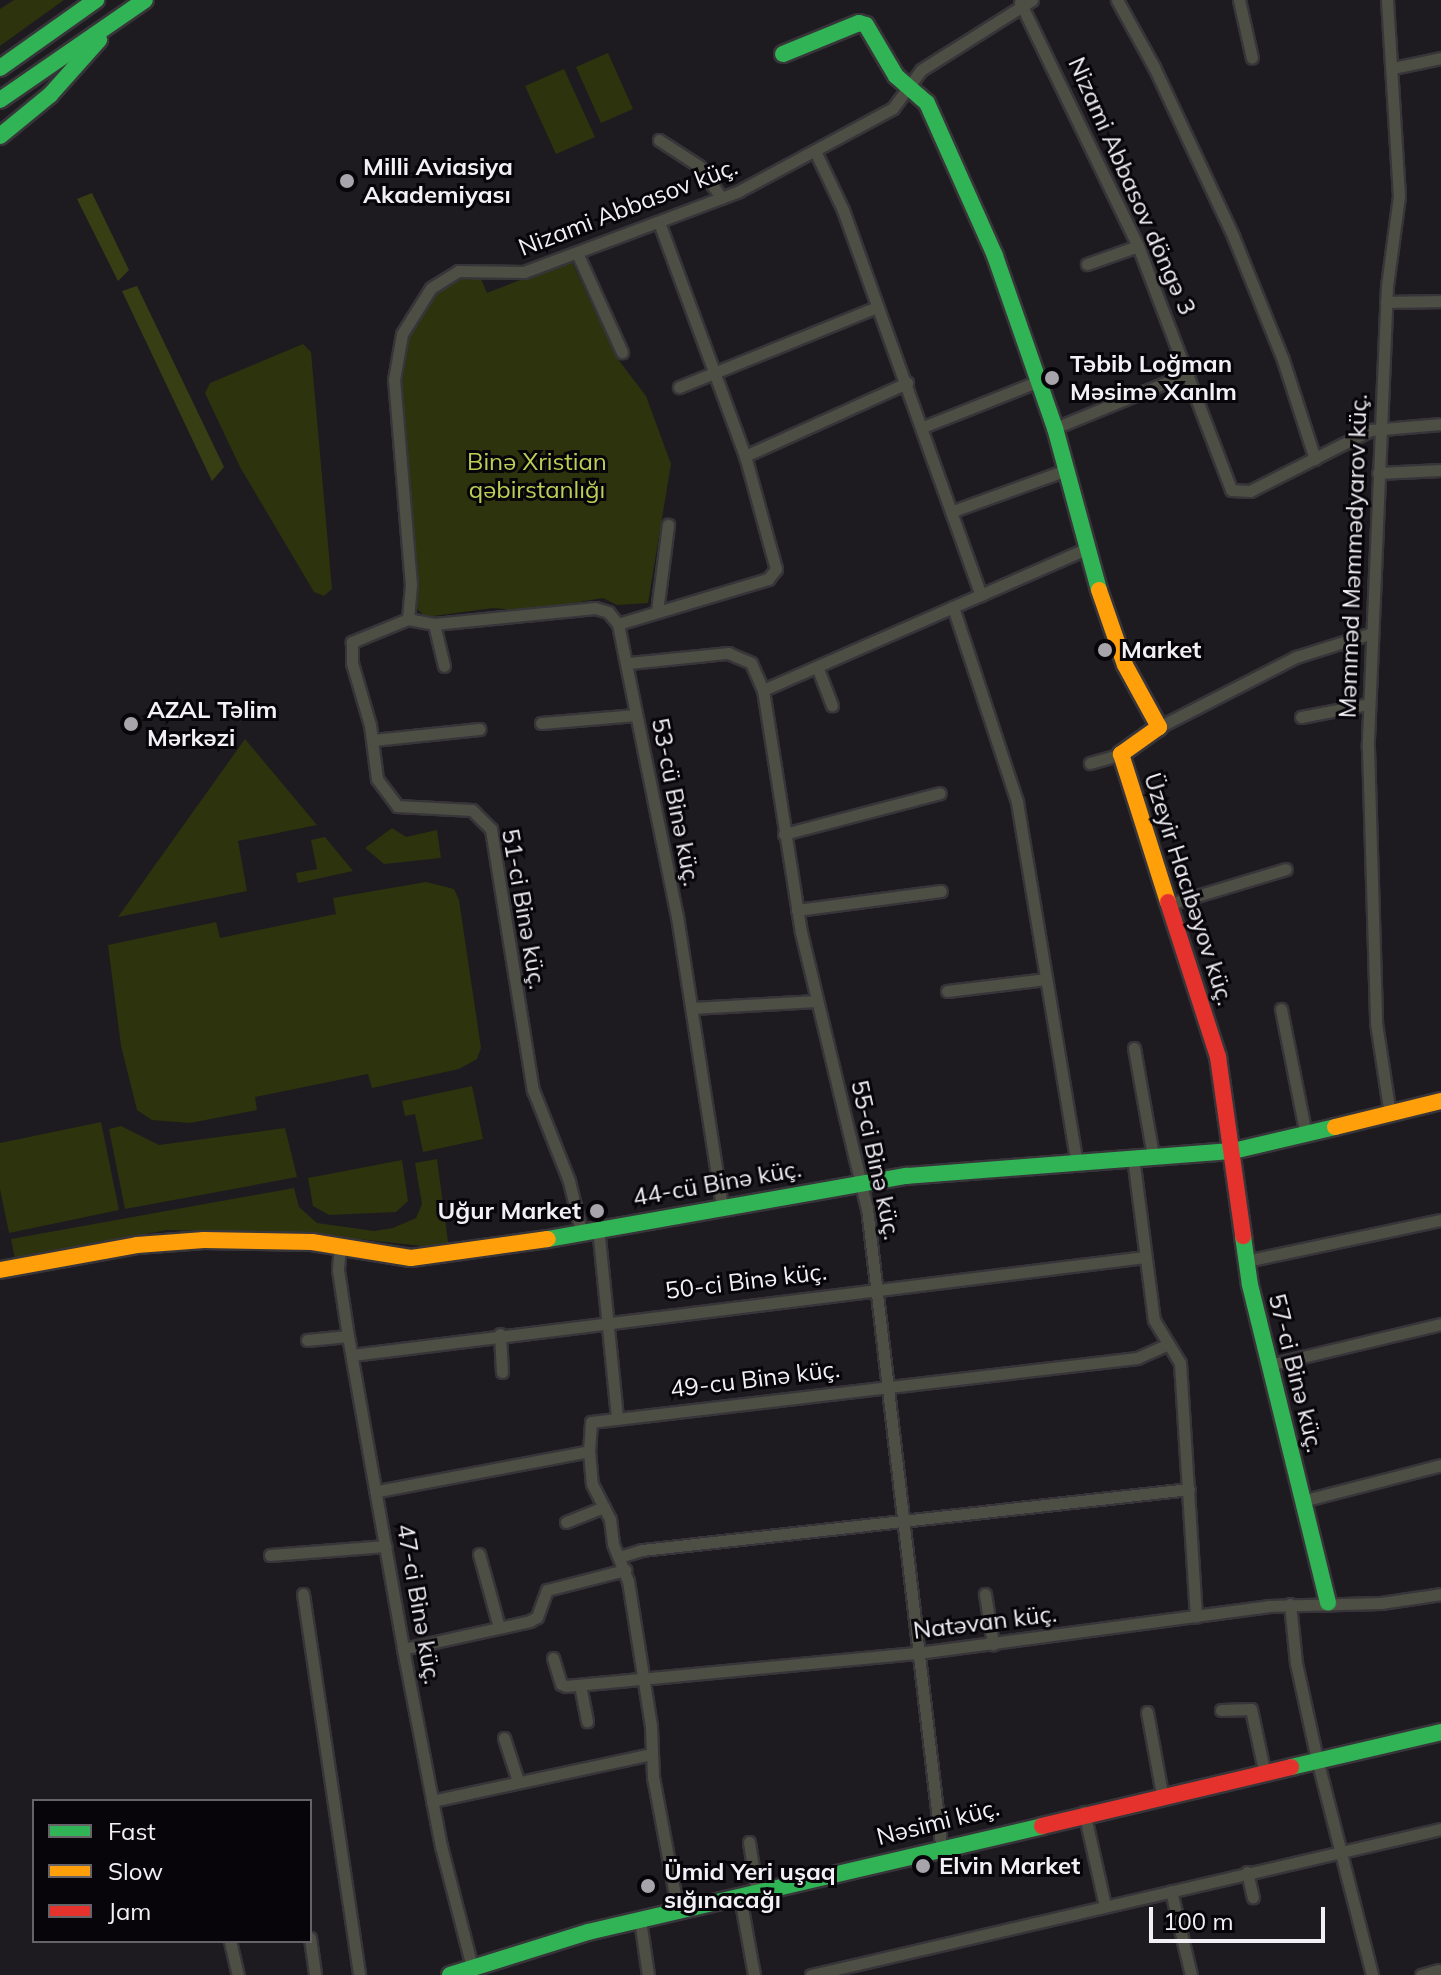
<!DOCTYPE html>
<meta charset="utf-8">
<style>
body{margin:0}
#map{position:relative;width:1441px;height:1975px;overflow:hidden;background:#1d1b20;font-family:Mulish,sans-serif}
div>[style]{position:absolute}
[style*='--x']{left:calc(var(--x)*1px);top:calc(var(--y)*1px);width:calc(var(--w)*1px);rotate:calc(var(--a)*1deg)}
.green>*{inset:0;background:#2d330c}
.forest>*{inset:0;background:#383e14}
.roads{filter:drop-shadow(2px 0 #373539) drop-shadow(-2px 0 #373539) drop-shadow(0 2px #373539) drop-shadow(0 -2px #373539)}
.street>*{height:11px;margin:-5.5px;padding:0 5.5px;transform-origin:5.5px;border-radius:5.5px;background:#4d4f45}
.fast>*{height:16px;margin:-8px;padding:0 8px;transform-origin:8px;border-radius:8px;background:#30b455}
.slow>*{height:16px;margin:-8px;padding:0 8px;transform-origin:8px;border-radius:8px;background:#ff9f0a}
.jam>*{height:16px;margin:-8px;padding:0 8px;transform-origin:8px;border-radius:8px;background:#e5322d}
.dots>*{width:22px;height:22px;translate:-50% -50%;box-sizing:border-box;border:4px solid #070509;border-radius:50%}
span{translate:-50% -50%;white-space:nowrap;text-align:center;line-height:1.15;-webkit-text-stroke:6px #070509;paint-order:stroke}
.poi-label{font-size:24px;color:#f2f0f6;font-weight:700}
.left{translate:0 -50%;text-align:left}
.right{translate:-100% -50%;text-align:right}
.street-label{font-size:24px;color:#f2f0f6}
.park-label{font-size:24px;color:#bbcf54}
.legend{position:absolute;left:32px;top:1799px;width:280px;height:144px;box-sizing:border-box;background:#070509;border:2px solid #656368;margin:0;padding:10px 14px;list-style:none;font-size:24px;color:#f2f0f6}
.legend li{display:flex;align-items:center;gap:16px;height:40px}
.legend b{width:40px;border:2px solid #656368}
.scale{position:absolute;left:1149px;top:1907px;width:176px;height:36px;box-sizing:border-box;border:4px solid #f2f0f6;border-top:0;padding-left:10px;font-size:24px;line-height:28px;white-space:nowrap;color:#f2f0f6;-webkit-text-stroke:6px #070509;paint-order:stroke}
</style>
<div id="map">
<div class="green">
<div style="clip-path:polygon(14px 0,64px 0,0 46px,0 9px)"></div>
<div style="clip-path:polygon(608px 53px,633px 109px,601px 123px,576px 67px)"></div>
<div style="clip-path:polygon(564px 69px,595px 137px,556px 154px,525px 86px)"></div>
<div style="clip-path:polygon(571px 260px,617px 358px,646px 396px,671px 464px,648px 603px,617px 605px,603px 598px,526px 611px,493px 608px,426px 617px,417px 609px,400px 400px,408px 341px,420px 314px,442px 285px,479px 274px,487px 293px)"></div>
<div style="clip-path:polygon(303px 344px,311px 352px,332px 589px,324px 596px,314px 592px,240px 467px,205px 393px,210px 383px)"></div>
<div style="clip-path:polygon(245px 739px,317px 825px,238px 841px,247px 891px,118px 917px)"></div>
<div style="clip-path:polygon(392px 828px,406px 837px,437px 830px,441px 858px,384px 864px,365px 848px)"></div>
<div style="clip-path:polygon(325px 837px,353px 871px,298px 883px,296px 873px,317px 869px,311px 840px)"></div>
<div style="clip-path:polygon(426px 882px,454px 889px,459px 900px,481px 1048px,477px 1059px,459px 1069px,372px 1088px,368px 1074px,255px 1097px,257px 1110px,190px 1123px,152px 1120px,137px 1110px,121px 1046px,108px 945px,216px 922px,220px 938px,336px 914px,333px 898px)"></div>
<div style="clip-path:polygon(472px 1086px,483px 1139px,423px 1152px,415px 1114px,405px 1116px,402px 1101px)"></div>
<div style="clip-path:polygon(101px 1122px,119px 1210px,9px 1233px,0 1189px,0 1143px)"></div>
<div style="clip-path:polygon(121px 1126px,159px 1145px,285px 1128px,297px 1177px,125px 1209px,109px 1129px)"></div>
<div style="clip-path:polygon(437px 1159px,449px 1249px,313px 1234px,167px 1230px,15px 1259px,11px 1239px,294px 1188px,299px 1207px,317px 1223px,374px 1231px,393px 1228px,416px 1218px,422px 1204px,415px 1163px)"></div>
<div style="clip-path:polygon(402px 1160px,408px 1201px,396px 1212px,329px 1215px,313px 1206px,308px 1178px)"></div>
</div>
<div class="forest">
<div style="clip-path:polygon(92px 193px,129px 270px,118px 281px,77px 199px)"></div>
<div style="clip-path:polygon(137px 286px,224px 467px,212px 481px,122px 291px)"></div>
</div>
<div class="roads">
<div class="street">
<div style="--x:1117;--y:0;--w:77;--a:61.1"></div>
<div style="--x:1154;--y:67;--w:187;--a:64.9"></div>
<div style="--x:1233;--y:236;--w:134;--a:68"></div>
<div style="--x:1283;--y:360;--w:104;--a:72.1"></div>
<div style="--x:1239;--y:0;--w:59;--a:77.4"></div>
<div style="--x:1387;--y:0;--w:196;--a:86.5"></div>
<div style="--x:1399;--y:196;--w:91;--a:97.6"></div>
<div style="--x:1387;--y:286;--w:462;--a:92.4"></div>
<div style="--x:1368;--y:748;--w:275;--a:88.3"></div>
<div style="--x:1376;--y:1023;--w:92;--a:81.3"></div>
<div style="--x:1020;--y:2;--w:271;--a:64.2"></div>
<div style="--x:1138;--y:246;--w:261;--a:69.1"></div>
<div style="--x:1231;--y:490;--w:19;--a:3"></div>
<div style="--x:1250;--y:491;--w:136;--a:-26.8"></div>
<div style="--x:1371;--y:430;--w:70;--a:-4.9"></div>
<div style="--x:1393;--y:68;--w:49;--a:-11.8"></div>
<div style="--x:659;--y:140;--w:48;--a:33"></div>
<div style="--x:699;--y:166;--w:39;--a:55"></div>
<div style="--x:815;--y:151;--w:65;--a:64.6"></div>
<div style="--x:843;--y:210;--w:409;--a:70.3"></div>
<div style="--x:577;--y:253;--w:109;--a:65.6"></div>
<div style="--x:1087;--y:264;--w:54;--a:-19.4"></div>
<div style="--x:1386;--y:302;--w:55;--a:-1"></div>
<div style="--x:679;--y:387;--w:214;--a:-22"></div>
<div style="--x:923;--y:427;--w:125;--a:-21.6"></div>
<div style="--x:1055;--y:428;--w:145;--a:-22.3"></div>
<div style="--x:745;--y:456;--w:178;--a:-24.3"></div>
<div style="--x:1378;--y:473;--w:63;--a:-2.7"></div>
<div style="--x:953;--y:511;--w:120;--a:-19.9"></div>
<div style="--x:953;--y:607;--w:205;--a:71.8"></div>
<div style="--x:1017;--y:802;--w:362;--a:80.6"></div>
<div style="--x:657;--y:611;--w:87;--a:-82.7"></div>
<div style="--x:408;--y:619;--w:34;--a:-85"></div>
<div style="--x:411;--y:585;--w:206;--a:-94.7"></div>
<div style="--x:394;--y:380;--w:47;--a:-80.1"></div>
<div style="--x:402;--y:334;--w:54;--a:-57.8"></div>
<div style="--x:431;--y:288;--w:32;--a:-32"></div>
<div style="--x:458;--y:271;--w:66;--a:0.9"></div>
<div style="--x:524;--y:272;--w:230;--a:-20.6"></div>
<div style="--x:739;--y:191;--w:175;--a:-28.3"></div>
<div style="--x:893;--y:108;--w:47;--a:-53.6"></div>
<div style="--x:921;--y:70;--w:131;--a:-32.2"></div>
<div style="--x:408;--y:619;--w:26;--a:11"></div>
<div style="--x:434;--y:624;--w:162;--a:-5.7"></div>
<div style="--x:595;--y:608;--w:14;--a:17"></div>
<div style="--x:608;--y:612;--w:16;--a:50"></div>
<div style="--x:618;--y:624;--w:298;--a:78.6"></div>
<div style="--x:677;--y:916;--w:293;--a:81.2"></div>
<div style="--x:408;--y:619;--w:61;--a:157.7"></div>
<div style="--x:352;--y:642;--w:21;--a:90"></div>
<div style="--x:352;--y:663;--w:65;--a:73.8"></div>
<div style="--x:370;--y:725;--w:54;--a:82.6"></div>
<div style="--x:377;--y:779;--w:34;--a:53"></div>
<div style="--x:397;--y:806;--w:75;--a:3.1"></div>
<div style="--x:472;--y:810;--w:27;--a:45"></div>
<div style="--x:491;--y:829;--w:264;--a:80.9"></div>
<div style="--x:533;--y:1090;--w:98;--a:68.4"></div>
<div style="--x:569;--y:1181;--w:51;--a:76.5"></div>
<div style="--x:434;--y:624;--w:43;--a:76.6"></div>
<div style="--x:618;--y:624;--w:157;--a:-16.7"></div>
<div style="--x:768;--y:579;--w:13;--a:-51"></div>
<div style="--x:776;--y:569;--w:117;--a:-105.3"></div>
<div style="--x:745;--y:456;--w:249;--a:-110.2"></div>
<div style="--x:629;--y:663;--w:100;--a:-5.8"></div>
<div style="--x:728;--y:653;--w:25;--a:23"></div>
<div style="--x:751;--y:663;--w:30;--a:66"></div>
<div style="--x:763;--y:690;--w:245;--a:81.1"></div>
<div style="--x:801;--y:932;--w:284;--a:76.6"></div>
<div style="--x:867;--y:1208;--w:641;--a:83.37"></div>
<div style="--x:818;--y:669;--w:39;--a:69"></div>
<div style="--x:763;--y:690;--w:352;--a:-23.6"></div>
<div style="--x:1301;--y:717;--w:68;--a:-11"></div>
<div style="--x:541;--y:723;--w:95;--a:-4.8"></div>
<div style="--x:1159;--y:727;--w:154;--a:-27.1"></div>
<div style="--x:1296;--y:657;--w:80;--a:-17.5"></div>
<div style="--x:373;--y:740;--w:107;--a:-5.9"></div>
<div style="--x:1090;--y:763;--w:32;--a:-16"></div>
<div style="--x:784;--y:834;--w:161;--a:-14.7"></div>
<div style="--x:1167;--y:905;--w:124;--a:-16.8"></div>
<div style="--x:797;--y:910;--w:145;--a:-7.5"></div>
<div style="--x:947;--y:991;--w:100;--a:-6.9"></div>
<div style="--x:692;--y:1008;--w:125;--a:-3.2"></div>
<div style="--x:1281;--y:1009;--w:128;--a:78.8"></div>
<div style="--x:1134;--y:1048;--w:110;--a:80"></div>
<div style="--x:1133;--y:1157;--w:164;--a:82.7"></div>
<div style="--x:1154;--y:1320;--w:50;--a:58.8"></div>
<div style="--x:1180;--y:1363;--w:254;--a:86.4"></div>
<div style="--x:598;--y:1227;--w:192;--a:84.3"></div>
<div style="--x:340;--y:1246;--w:24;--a:95"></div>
<div style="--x:338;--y:1270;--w:67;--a:81.4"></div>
<div style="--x:348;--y:1336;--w:318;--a:80"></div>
<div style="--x:403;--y:1649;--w:201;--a:79.1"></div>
<div style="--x:441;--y:1846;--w:125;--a:75.6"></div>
<div style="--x:1246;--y:1261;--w:199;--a:-11.9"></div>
<div style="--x:500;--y:1334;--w:38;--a:87"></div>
<div style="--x:307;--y:1340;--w:41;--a:-5.6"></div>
<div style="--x:352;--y:1355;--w:799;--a:-7.04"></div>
<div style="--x:1269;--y:1365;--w:177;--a:-13.4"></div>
<div style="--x:589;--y:1451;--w:33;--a:85"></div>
<div style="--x:592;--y:1484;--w:39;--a:63"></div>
<div style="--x:610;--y:1519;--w:25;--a:83"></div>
<div style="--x:613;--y:1544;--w:40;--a:68"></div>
<div style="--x:628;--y:1581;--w:148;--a:81"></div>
<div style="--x:651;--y:1727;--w:50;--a:87.7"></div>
<div style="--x:653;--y:1777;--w:136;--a:79.4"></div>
<div style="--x:378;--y:1491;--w:215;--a:-10.7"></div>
<div style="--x:589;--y:1451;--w:29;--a:-86"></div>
<div style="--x:591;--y:1422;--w:550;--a:-6.69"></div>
<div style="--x:1137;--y:1358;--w:32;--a:-24"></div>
<div style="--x:1302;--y:1501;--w:144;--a:-14.5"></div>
<div style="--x:566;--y:1522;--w:41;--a:-21.5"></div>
<div style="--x:479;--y:1554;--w:76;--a:74.7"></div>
<div style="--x:270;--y:1555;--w:116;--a:-4.4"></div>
<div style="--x:619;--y:1557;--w:24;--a:-17"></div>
<div style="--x:642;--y:1550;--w:550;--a:-6.36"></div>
<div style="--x:303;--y:1594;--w:385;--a:81.6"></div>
<div style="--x:985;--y:1594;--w:51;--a:80.9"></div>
<div style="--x:1290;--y:1604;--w:59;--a:84.2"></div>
<div style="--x:1296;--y:1663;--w:98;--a:77.7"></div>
<div style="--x:1317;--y:1759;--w:223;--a:75.7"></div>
<div style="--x:403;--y:1649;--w:130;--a:-12.4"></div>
<div style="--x:530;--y:1621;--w:8;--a:-30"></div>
<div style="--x:537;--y:1617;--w:29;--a:-70"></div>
<div style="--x:547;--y:1590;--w:81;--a:-14.4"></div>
<div style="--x:553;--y:1658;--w:27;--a:73"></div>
<div style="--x:561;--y:1684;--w:5;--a:22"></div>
<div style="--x:566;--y:1686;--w:354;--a:-5.4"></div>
<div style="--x:918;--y:1653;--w:353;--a:-7.6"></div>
<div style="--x:1268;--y:1606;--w:113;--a:-1.5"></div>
<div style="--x:1381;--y:1603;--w:61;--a:-8.5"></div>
<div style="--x:580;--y:1685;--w:37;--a:79"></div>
<div style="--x:1221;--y:1710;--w:30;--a:-2"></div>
<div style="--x:1251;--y:1709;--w:62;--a:78"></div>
<div style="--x:1147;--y:1712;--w:83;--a:79.6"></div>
<div style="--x:504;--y:1738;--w:45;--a:72"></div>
<div style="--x:432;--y:1801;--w:225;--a:-12.1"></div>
<div style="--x:1084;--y:1812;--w:96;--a:77.4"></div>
<div style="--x:749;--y:1842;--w:52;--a:81.1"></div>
<div style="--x:1247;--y:1872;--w:26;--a:77"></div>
<div style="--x:1171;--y:1891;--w:86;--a:76.6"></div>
<div style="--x:740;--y:1897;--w:79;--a:79.8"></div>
<div style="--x:640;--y:1920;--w:56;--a:81.7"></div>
<div style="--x:310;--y:1938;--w:37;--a:82"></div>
<div style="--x:230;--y:1941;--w:35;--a:77"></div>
<div style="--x:811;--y:1975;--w:647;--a:-13.05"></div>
<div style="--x:1421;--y:1975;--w:18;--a:-16"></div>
</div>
<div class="fast">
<div style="--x:783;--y:54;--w:82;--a:-22.2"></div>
<div style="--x:859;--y:23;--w:7;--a:16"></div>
<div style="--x:866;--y:25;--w:59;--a:59.5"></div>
<div style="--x:896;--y:76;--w:41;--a:41.1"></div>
<div style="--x:927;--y:103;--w:167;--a:66"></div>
<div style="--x:995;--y:256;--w:182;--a:70.8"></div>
<div style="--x:1055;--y:428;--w:168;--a:74.8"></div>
<div style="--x:0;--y:68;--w:118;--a:-35.3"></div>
<div style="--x:0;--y:100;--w:176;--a:-34.6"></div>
<div style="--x:0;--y:136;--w:65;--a:-39.4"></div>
<div style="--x:50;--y:95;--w:74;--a:-48.3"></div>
<div style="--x:1243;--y:1236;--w:49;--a:81.9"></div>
<div style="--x:1250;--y:1285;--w:327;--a:76.2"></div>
<div style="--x:548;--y:1239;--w:364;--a:-10"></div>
<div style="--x:906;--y:1176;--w:328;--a:-4.4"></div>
<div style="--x:1233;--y:1151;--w:105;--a:-13.2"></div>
<div style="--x:1291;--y:1767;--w:154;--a:-13.1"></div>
<div style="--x:450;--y:1975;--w:145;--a:-17.3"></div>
<div style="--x:588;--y:1932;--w:466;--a:-13.1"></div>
</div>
<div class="slow">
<div style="--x:1099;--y:590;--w:79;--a:70.9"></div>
<div style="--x:1125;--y:665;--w:71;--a:61.3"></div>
<div style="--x:1159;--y:727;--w:47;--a:144.6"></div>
<div style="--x:1121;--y:754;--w:155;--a:72.4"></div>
<div style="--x:1335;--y:1127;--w:109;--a:-13.8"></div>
<div style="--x:0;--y:1270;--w:139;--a:-10.3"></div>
<div style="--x:137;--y:1245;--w:67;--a:-4.3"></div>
<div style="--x:204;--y:1240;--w:108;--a:1.1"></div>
<div style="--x:312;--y:1242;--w:100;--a:9.2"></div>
<div style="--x:411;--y:1258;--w:138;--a:-7.9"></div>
</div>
<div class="jam">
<div style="--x:1168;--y:902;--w:163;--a:72.1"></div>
<div style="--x:1218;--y:1057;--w:181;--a:82"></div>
<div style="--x:1042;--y:1826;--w:256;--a:-13.3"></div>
</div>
</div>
<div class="dots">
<div style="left:347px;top:181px;background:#a7a5ab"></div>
<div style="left:1052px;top:378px;background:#a7a5ab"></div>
<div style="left:1105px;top:650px;background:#a7a5ab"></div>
<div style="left:131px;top:724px;background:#a7a5ab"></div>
<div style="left:597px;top:1211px;background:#a7a5ab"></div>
<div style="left:923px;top:1866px;background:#a7a5ab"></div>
<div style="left:648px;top:1886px;background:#a7a5ab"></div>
</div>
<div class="poi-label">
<span class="left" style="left:363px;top:181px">Milli Aviasiya<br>Akademiyası</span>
<span class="left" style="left:1070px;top:378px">Təbib Loğman<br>Məsimə Xanlm</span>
<span class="left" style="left:1121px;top:650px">Market</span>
<span class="left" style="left:147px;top:724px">AZAL Təlim<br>Mərkəzi</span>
<span class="right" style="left:581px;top:1211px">Uğur Market</span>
<span class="left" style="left:939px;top:1866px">Elvin Market</span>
<span class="left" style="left:664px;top:1886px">Ümid Yeri uşaq<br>sığınacağı</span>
</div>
<div class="street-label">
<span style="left:1132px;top:186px;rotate:66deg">Nizami Abbasov döngə 3</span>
<span style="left:628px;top:207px;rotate:-21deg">Nizami Abbasov küç.</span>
<span style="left:1353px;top:556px;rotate:-88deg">Məmməd Məmmədyarov küç.</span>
<span style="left:676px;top:802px;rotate:79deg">53-cü Binə küç.</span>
<span style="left:1189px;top:889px;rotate:72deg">Üzeyir Hacıbəyov küç.</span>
<span style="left:524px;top:909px;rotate:80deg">51-ci Binə küç.</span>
<span style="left:876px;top:1160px;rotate:78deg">55-ci Binə küç.</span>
<span style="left:717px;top:1183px;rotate:-10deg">44-cü Binə küç.</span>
<span style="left:746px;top:1281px;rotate:-7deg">50-ci Binə küç.</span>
<span style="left:1296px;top:1373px;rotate:76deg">57-ci Binə küç.</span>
<span style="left:755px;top:1379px;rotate:-7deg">49-cu Binə küç.</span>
<span style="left:419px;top:1604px;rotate:80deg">47-ci Binə küç.</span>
<span style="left:985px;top:1622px;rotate:-7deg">Natəvan küç.</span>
<span style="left:938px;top:1822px;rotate:-14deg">Nəsimi küç.</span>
</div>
<div class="park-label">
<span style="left:537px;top:476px">Binə Xristian<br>qəbirstanlığı</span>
</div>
<ul class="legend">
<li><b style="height:10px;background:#30b455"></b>Fast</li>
<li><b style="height:10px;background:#ff9f0a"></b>Slow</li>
<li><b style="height:10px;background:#e5322d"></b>Jam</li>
</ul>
<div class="scale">100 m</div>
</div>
